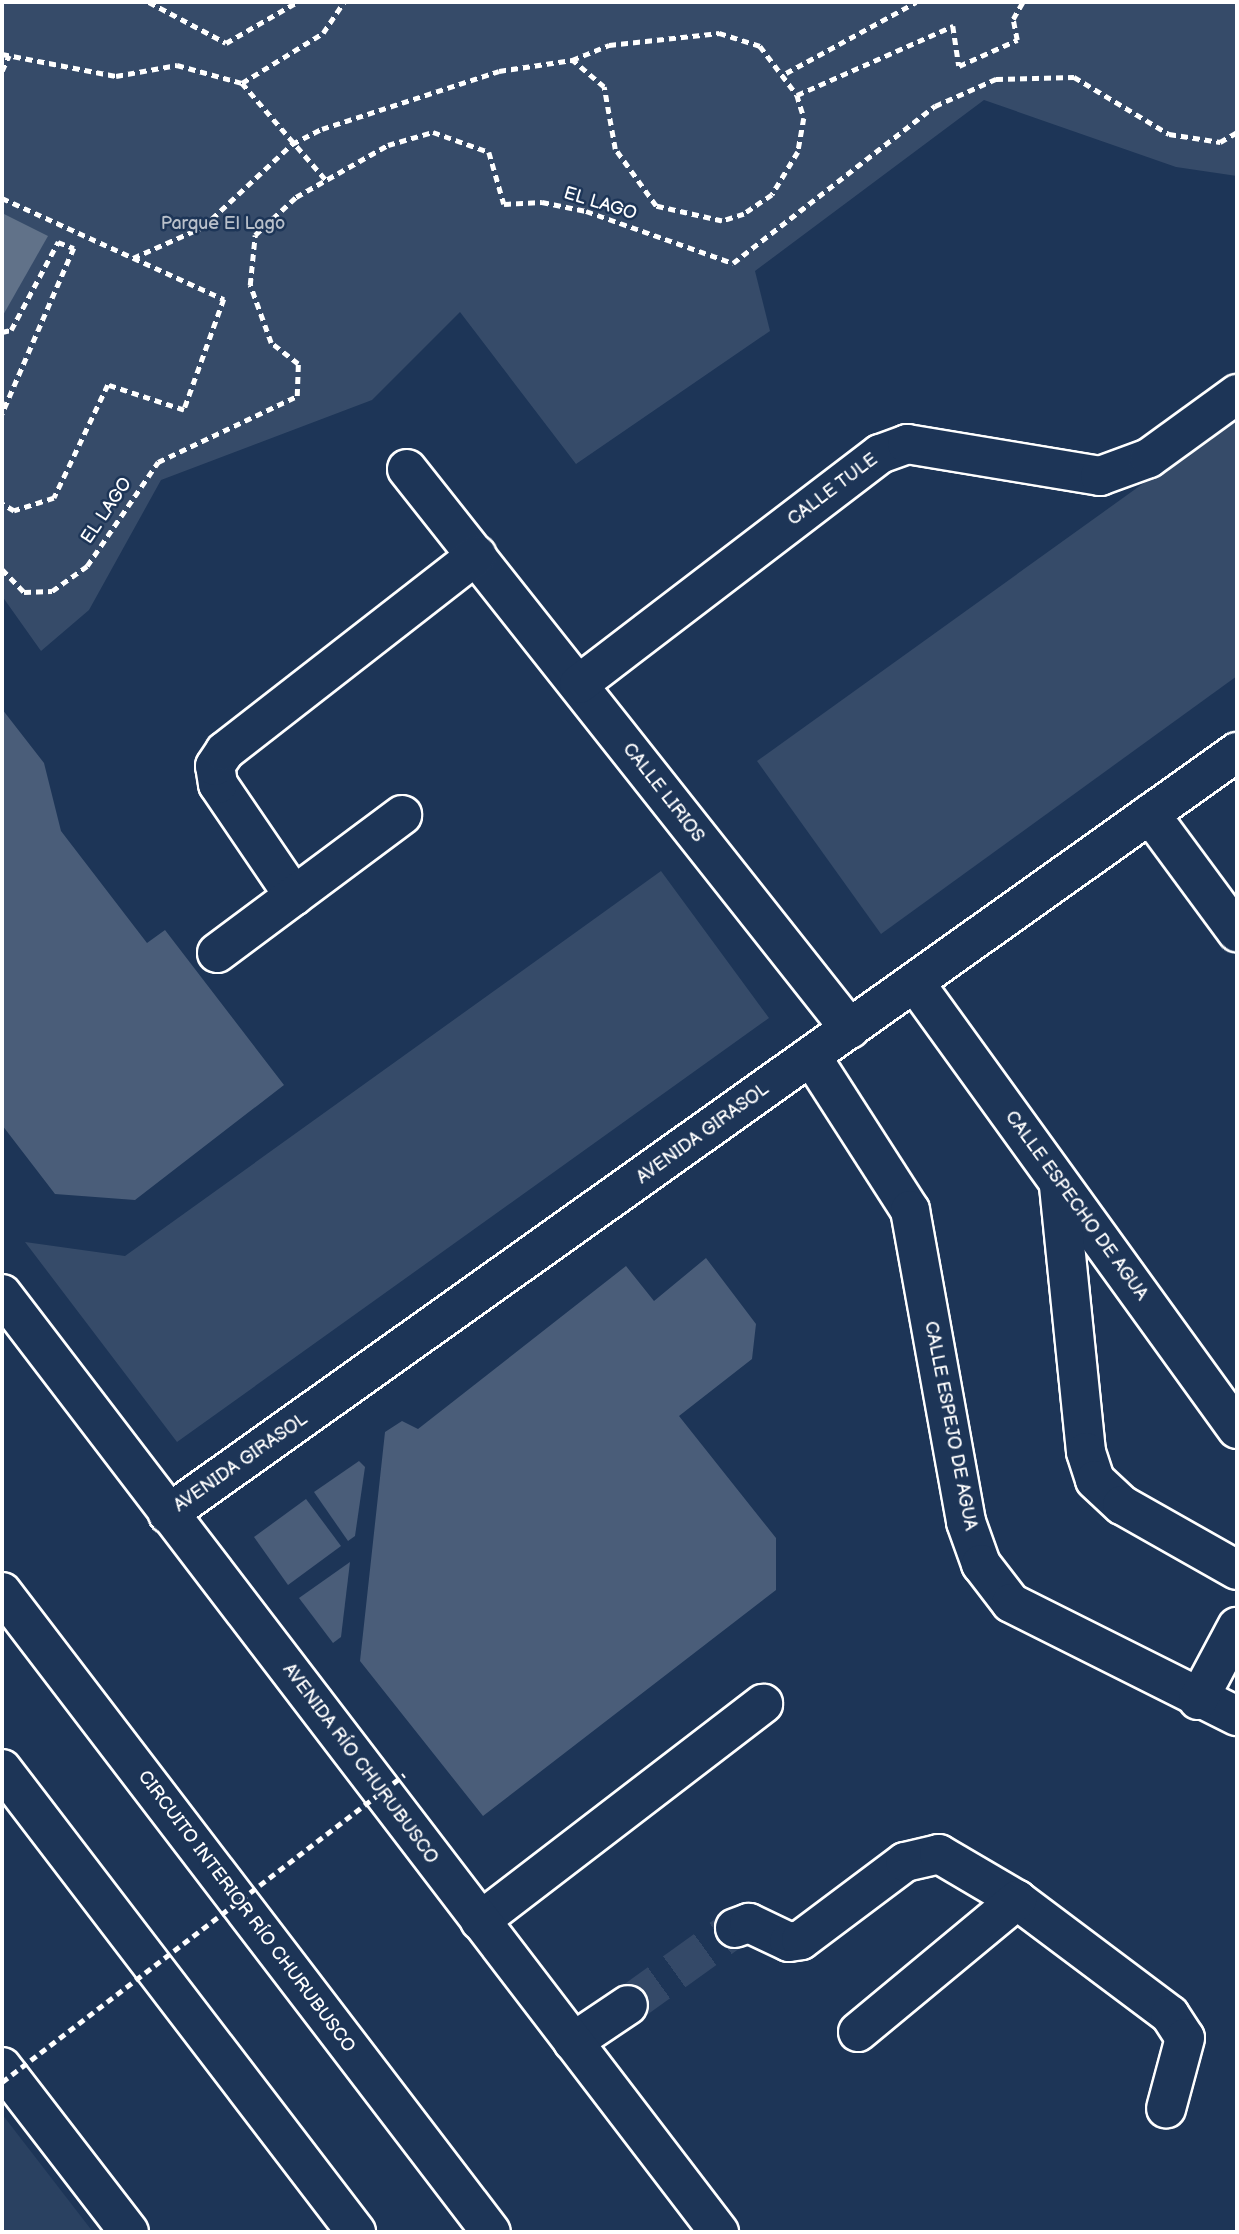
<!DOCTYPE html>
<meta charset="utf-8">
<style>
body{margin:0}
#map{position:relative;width:1239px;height:2234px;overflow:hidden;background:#1d3557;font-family:"Balsamiq Sans",sans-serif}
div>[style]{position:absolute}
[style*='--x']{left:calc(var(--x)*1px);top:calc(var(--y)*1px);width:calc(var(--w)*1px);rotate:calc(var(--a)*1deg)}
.built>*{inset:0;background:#2a4161}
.green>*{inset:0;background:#364b69}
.water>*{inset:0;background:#617289}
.building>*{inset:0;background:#4a5d79}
.minor-tunnel>*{height:38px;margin-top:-19px;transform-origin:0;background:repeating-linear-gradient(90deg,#344968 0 38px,transparent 0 57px)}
.path>*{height:4.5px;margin-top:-2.25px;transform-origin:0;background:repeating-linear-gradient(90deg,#fff 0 7px,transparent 0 12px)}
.roads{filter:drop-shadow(2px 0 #fff) drop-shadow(-2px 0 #fff) drop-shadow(0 2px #fff) drop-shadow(0 -2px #fff)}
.minor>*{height:38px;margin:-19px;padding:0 19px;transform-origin:19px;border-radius:19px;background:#1d3557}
.major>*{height:38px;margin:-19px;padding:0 19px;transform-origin:19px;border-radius:19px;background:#1d3557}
.highway>*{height:38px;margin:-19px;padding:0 19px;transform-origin:19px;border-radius:19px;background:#1d3557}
.path-bridge>*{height:4.5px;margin-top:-2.25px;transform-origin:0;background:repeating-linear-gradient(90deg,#fff 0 7px,transparent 0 12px)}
span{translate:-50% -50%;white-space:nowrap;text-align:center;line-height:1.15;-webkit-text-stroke:5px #1d3557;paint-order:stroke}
.street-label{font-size:18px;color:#fff}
.park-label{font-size:18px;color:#b9c0ca}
.frame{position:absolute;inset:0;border:4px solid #fff;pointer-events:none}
</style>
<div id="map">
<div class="built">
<div style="clip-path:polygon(2px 2114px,93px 2232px,2px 2232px)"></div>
</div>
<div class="green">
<div style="clip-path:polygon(2px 2px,1237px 2px,1237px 176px,1176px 167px,984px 100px,755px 271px,770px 331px,576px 464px,460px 312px,372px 400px,161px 480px,89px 610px,41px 651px,2px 596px)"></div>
<div style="clip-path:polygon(1237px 416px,1237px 676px,881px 934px,757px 761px)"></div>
<div style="clip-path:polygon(661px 871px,769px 1018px,177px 1442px,25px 1242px,125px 1256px)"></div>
</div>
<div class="water">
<div style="clip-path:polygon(2px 213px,48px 236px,2px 317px)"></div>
</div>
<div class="building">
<div style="clip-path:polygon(2px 709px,44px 763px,61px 831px,147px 943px,165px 930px,284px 1085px,135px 1200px,55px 1194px,2px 1125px)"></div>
<div style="clip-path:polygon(706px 1258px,756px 1324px,752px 1359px,679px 1416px,776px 1538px,776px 1590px,483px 1816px,360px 1661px,385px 1432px,402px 1421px,418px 1429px,626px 1266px,654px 1301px)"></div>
<div style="clip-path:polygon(359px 1461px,365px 1467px,355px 1536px,348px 1541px,314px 1492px)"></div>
<div style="clip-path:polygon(306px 1499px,341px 1546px,288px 1585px,254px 1537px)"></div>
<div style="clip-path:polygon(350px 1562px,341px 1637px,333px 1643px,299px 1598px)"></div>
</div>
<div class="minor-tunnel">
<div style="--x:628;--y:2005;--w:132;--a:-35.7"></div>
</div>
<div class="path">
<div style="--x:149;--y:2;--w:87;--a:28"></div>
<div style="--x:226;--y:43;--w:82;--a:-30"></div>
<div style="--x:2;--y:54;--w:116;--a:10.9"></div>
<div style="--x:116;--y:76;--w:62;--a:-10.2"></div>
<div style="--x:177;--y:65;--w:67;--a:15.5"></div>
<div style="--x:242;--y:83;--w:95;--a:-31.7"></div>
<div style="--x:323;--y:33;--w:37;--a:-56"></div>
<div style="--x:2;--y:71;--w:17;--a:-66"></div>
<div style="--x:786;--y:73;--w:148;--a:-28.6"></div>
<div style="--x:242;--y:83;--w:128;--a:49.1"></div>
<div style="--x:797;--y:95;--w:171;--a:-23.9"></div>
<div style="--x:953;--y:26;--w:40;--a:81.5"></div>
<div style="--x:959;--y:66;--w:64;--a:-24.1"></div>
<div style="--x:1017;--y:40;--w:21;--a:-101"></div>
<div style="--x:1013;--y:19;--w:20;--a:-60"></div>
<div style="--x:2;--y:198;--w:244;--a:24.5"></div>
<div style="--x:224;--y:299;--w:118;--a:109.8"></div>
<div style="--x:184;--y:410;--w:80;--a:-161.8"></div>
<div style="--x:108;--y:385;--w:125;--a:115.5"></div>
<div style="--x:54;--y:498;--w:42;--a:162"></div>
<div style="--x:14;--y:511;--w:14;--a:-150"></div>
<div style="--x:133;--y:258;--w:77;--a:-23.9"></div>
<div style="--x:203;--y:227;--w:122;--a:-43"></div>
<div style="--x:292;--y:144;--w:34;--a:-27"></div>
<div style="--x:322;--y:129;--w:186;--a:-18.1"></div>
<div style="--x:499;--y:71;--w:74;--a:-8.6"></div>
<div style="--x:572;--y:60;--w:40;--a:-22"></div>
<div style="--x:609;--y:45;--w:111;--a:-6.2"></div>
<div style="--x:719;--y:33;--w:43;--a:17.6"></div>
<div style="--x:760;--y:46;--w:61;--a:52.9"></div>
<div style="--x:797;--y:95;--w:24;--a:73"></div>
<div style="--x:804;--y:118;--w:35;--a:100"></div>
<div style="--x:798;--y:152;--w:50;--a:121.2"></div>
<div style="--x:772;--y:195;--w:34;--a:146"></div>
<div style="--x:744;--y:214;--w:23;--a:162"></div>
<div style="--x:722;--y:221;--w:68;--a:-167.2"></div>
<div style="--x:656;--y:206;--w:70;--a:-125.7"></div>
<div style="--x:615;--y:149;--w:63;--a:-100.1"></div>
<div style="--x:604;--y:87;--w:42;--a:-139.8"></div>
<div style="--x:2;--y:332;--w:9;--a:-13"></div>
<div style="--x:11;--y:330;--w:100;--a:-61.9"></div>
<div style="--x:58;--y:242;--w:17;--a:21"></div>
<div style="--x:74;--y:248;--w:181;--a:113.4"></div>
<div style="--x:2;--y:569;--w:32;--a:46"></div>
<div style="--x:24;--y:592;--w:28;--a:-2"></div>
<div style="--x:52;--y:591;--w:43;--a:-35.5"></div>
<div style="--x:87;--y:566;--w:126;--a:-55.7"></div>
<div style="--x:158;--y:462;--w:154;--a:-25.4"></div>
<div style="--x:297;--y:396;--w:32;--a:-88"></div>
<div style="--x:298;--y:364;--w:34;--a:-142"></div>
<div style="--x:271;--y:343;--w:62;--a:-109.9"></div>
<div style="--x:250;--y:285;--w:50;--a:-84.3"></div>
<div style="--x:255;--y:235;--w:56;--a:-42.8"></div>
<div style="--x:296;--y:197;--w:106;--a:-29.5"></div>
<div style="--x:388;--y:145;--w:47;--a:-16.1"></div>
<div style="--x:433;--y:132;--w:59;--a:19.7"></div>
<div style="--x:489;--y:152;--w:54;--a:73.9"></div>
<div style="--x:504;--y:204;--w:38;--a:-3"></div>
<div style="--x:542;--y:202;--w:45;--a:11.6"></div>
<div style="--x:586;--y:211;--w:156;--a:19.5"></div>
<div style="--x:733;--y:263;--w:256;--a:-37.9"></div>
<div style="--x:935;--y:106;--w:67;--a:-23.9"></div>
<div style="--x:996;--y:79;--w:78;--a:-1.5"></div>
<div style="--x:1074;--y:77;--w:111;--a:31"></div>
<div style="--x:1169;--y:134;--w:52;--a:8.9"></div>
<div style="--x:1220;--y:142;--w:20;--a:-30"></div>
</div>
<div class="roads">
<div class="minor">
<div style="--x:407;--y:469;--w:714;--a:51.65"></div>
<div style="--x:579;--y:684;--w:379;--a:-37.4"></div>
<div style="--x:880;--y:454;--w:29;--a:-20"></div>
<div style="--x:907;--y:444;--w:196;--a:9.4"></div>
<div style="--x:1100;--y:476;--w:52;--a:-20.2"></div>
<div style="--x:1149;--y:458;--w:109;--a:-36"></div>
<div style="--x:1150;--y:814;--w:147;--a:53.6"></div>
<div style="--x:294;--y:896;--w:135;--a:-124.2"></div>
<div style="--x:218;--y:784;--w:18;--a:-99"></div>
<div style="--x:215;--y:766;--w:18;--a:-56"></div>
<div style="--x:225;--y:751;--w:319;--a:-37.9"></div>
<div style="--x:217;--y:953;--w:231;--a:-36.7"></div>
<div style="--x:915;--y:983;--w:550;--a:54.17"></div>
<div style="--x:811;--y:1056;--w:183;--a:57.3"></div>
<div style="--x:910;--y:1210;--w:317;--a:79.8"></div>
<div style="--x:966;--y:1522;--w:45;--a:70.3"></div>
<div style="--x:981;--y:1564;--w:49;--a:52.4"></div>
<div style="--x:1011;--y:1603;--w:253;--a:26.6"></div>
<div style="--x:1059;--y:1186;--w:267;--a:84.2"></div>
<div style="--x:1086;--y:1452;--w:29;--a:72"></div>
<div style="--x:1095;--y:1480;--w:37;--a:43"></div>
<div style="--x:1122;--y:1505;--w:132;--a:29.5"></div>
<div style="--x:168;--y:1514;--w:1313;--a:-35.48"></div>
<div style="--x:1198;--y:1700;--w:83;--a:-61.9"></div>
<div style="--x:480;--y:1921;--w:357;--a:-37.5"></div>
<div style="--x:735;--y:1928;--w:15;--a:-20"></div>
<div style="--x:749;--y:1923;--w:44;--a:25.4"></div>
<div style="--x:789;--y:1942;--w:12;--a:-9"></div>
<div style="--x:801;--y:1940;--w:130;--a:-36.9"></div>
<div style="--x:905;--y:1862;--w:35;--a:-13"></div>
<div style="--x:939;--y:1854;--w:91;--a:30.5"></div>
<div style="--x:1017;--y:1900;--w:191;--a:36.9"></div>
<div style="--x:1170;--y:2015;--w:27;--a:57"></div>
<div style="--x:1185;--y:2038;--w:73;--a:105"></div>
<div style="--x:858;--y:2032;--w:207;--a:-39.7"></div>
<div style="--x:573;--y:2042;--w:66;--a:-33.9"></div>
</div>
<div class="major">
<div style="--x:2;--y:1294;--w:1181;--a:52.61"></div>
<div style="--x:2;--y:2067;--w:208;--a:52.4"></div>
</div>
<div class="highway">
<div style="--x:2;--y:1592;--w:805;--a:52.62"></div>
<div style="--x:2;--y:1769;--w:583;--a:52.6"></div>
</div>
</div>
<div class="path-bridge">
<div style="--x:2;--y:2082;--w:506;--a:-37.37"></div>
</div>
<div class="street-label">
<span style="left:600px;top:204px;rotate:17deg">EL LAGO</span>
<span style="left:833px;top:490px;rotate:-37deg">CALLE TULE</span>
<span style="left:107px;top:511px;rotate:-56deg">EL LAGO</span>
<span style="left:663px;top:793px;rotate:52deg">CALLE LIRIOS</span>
<span style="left:703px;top:1134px;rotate:-36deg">AVENIDA GIRASOL</span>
<span style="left:1076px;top:1206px;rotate:54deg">CALLE ESPECHO DE AGUA</span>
<span style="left:950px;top:1426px;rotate:79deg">CALLE ESPEJO DE AGUA</span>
<span style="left:241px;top:1463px;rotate:-35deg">AVENIDA GIRASOL</span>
<span style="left:360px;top:1764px;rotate:53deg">AVENIDA RÍO CHURUBUSCO</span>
<span style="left:246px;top:1912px;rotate:53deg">CIRCUITO INTERIOR RÍO CHURUBUSCO</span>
</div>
<div class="park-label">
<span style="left:223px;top:224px">Parque El Lago</span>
</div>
<div class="frame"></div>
</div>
